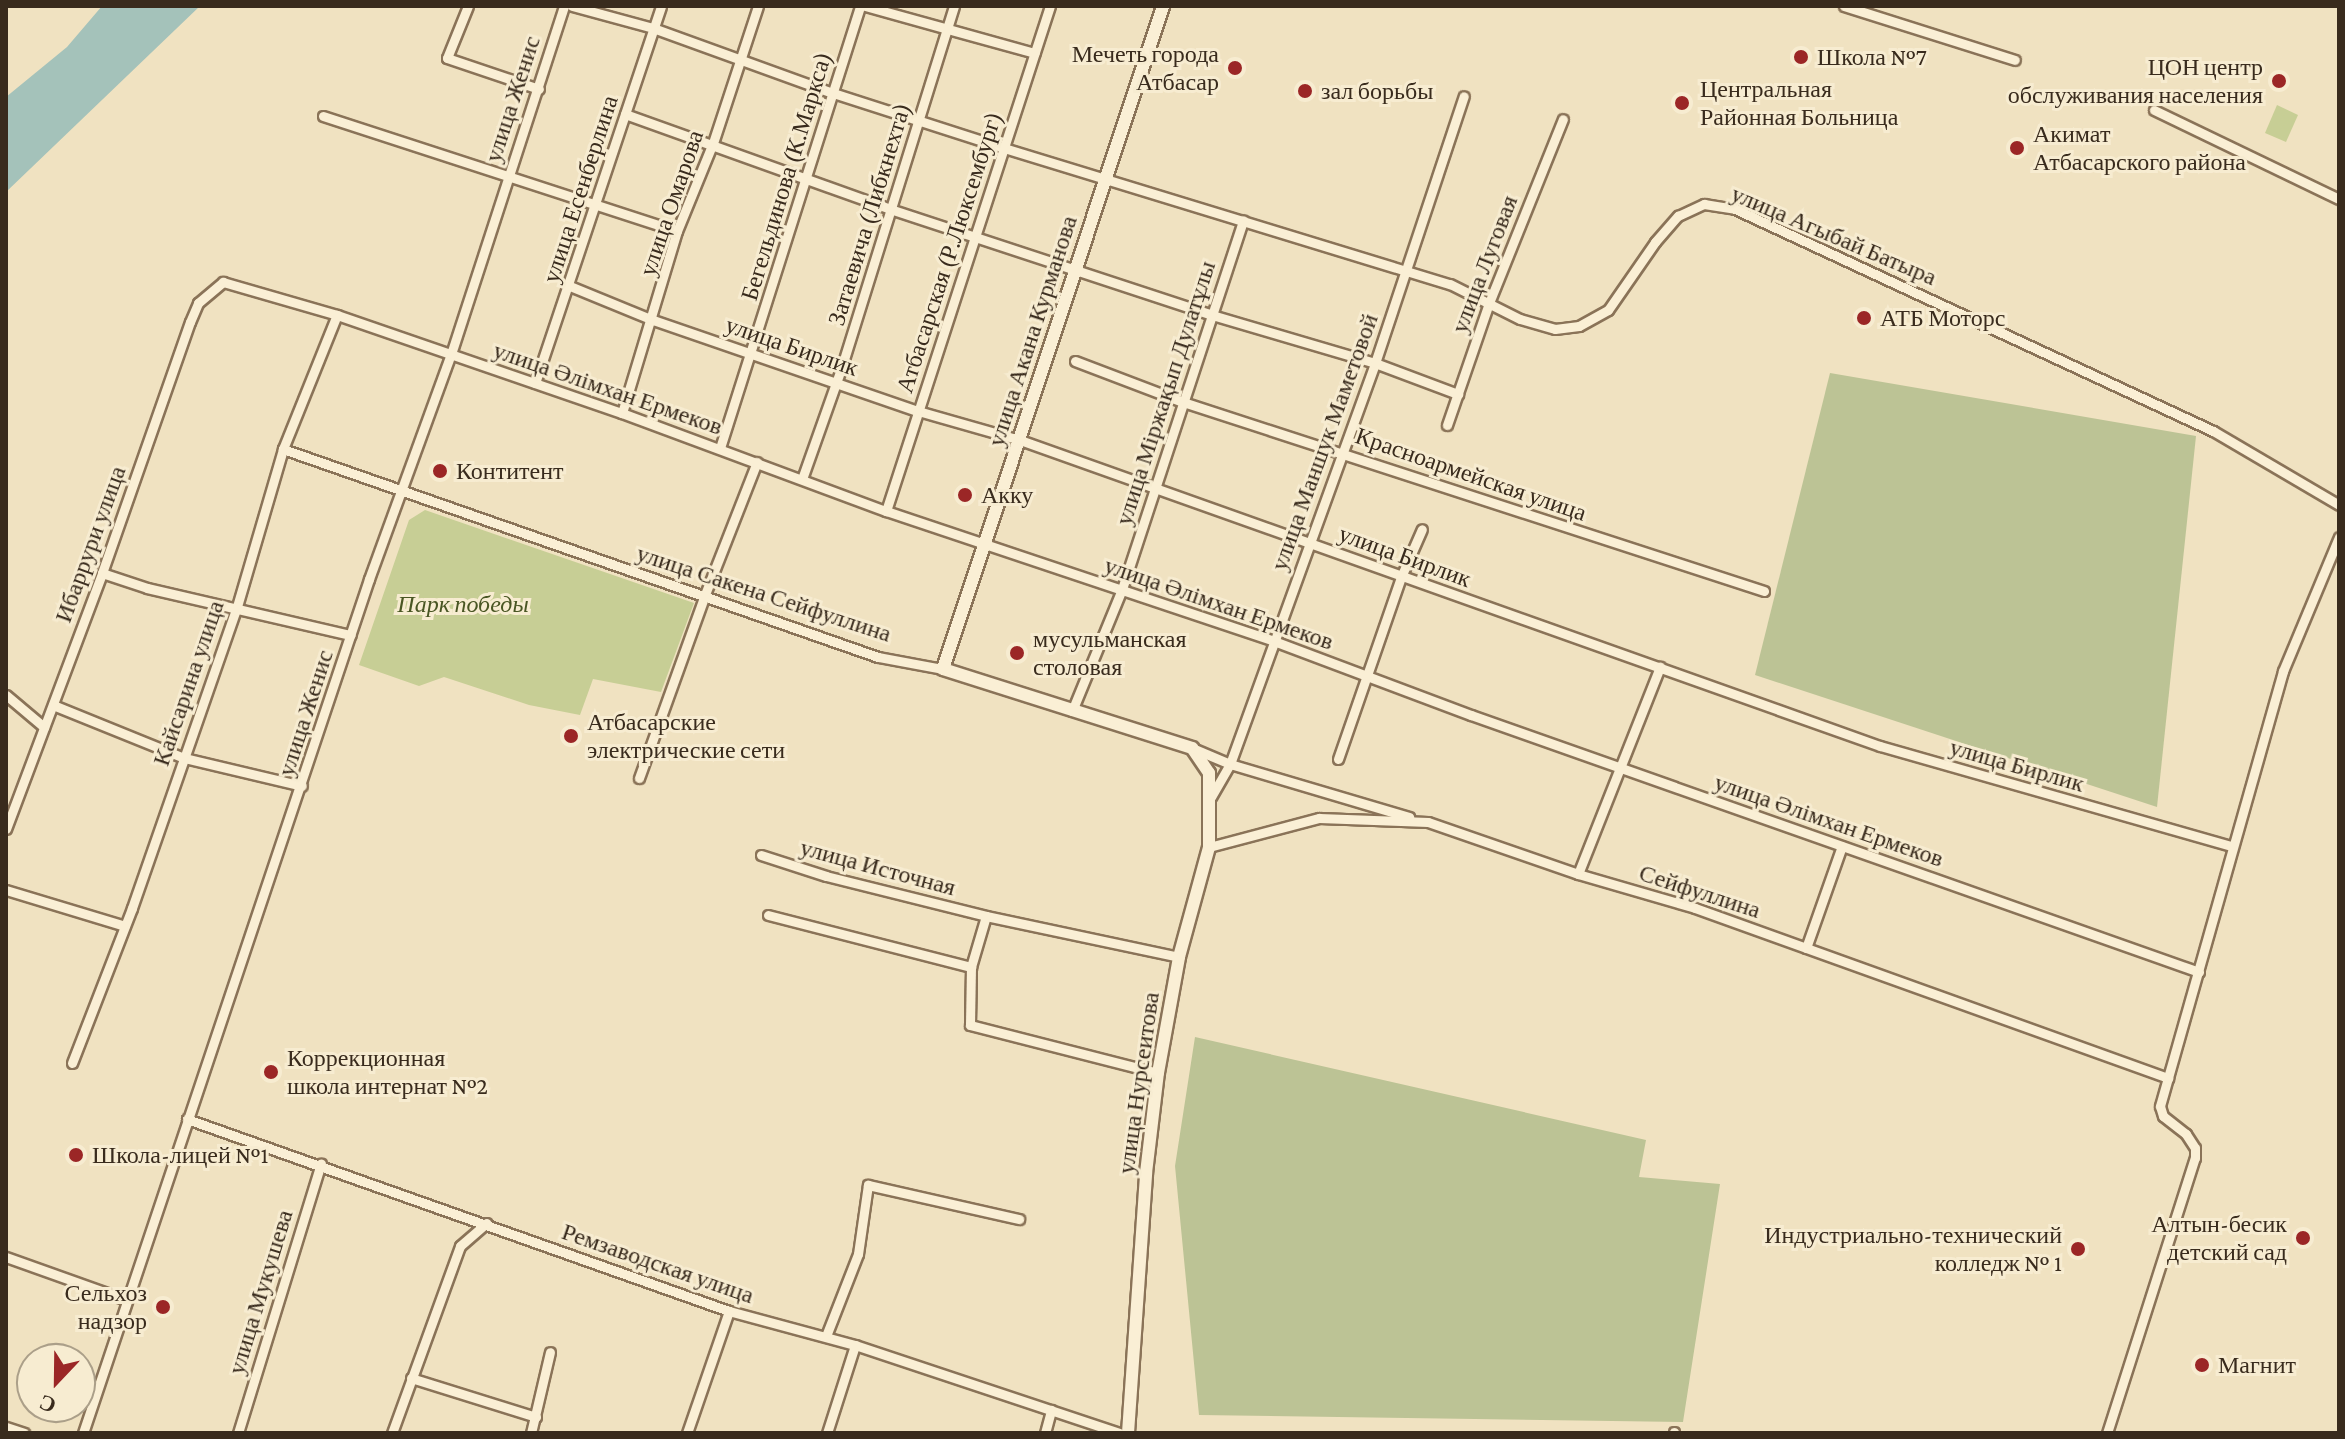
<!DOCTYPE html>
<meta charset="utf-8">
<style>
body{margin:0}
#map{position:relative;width:2345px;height:1439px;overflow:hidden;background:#f0e2c1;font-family:"Crimson Pro",serif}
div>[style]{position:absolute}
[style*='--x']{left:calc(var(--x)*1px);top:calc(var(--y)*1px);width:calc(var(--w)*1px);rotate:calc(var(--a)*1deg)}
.green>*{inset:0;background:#c7ce95}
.cemetery>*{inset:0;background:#bcc395}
.water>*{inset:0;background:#a4c2ba}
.roads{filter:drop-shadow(2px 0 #8a7358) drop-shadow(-2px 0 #8a7358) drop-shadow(0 2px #8a7358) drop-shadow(0 -2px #8a7358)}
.minor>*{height:9px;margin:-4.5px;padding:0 4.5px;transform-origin:4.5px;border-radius:4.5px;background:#faefd5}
.secondary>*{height:12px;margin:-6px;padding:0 6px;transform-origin:6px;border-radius:6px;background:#faefd5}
.dots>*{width:22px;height:22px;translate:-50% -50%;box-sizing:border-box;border:4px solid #f7ecd1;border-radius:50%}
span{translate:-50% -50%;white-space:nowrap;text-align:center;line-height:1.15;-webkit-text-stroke:6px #f7ecd1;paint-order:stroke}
.poi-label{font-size:24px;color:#392b1d}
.right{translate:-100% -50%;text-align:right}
.left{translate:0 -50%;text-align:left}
.street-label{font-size:24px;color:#392b1d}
.park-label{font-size:24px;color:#495623;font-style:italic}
.frame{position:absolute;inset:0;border:8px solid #392b1d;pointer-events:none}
.north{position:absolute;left:16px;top:1343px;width:80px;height:80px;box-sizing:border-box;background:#f7ecd1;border:2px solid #ab9f89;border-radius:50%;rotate:202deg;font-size:22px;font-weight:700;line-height:32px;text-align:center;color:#392b1d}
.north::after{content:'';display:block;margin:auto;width:28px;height:36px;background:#9b2626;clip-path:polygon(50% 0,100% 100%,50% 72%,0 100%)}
</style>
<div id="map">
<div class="green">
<div style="clip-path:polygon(2277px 105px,2298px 115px,2286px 142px,2265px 133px)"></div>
<div style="clip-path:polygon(425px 510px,694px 603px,661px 692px,593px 679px,580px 715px,529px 705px,444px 677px,419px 686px,359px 665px,409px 520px)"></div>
</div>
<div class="cemetery">
<div style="clip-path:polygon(1830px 373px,2196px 436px,2157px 807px,1755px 675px)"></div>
<div style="clip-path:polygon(1195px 1037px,1646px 1140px,1639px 1177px,1720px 1184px,1683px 1422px,1199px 1415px,1175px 1166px)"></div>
</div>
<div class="water">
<div style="clip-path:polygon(102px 6px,200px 6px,6px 192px,6px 97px,67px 47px)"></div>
</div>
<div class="roads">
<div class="minor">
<div style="--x:468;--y:6;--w:56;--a:112"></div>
<div style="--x:447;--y:58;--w:97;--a:18.6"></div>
<div style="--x:572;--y:6;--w:84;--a:15.2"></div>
<div style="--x:653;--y:28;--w:188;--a:19.9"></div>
<div style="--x:830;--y:92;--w:183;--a:17.8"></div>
<div style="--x:1004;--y:148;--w:466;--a:17"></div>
<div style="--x:1450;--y:284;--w:78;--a:26.6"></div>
<div style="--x:1520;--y:319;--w:36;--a:16"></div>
<div style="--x:1555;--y:329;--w:24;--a:-7"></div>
<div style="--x:1579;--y:326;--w:33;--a:-29"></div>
<div style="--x:1608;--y:310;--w:83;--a:-55.3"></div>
<div style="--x:1655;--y:242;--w:35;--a:-49"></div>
<div style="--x:1678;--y:216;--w:29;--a:-25"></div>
<div style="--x:1704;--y:204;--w:31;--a:9"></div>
<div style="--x:1735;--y:209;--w:527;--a:24.91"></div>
<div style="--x:2213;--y:431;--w:146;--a:30.4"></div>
<div style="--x:865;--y:6;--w:176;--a:15.5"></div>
<div style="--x:1844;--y:6;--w:179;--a:17.5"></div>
<div style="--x:2154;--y:110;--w:205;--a:25.7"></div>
<div style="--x:625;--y:114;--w:282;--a:19.7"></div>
<div style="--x:890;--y:209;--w:339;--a:18.2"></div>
<div style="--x:1212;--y:315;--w:170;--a:16.4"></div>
<div style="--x:1375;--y:363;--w:89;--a:20.5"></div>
<div style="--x:323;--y:116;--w:372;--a:18"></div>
<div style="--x:570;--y:286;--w:90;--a:22.3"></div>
<div style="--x:653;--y:320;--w:280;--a:19"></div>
<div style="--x:918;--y:411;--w:106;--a:15.9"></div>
<div style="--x:1020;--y:440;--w:913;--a:19.59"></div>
<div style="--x:1880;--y:746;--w:366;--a:15.9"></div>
<div style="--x:1075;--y:361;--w:116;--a:20.8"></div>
<div style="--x:1183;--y:402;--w:611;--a:18.02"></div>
<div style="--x:535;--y:383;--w:397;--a:-71.5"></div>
<div style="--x:622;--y:413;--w:190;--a:-73.2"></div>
<div style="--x:677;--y:231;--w:95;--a:-67.8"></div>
<div style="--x:713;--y:143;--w:144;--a:-71.8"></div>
<div style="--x:1447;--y:425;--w:129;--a:-71"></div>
<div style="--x:1489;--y:303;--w:198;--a:-68.1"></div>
<div style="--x:720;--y:448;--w:464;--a:-72.4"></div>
<div style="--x:283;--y:449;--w:630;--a:19.27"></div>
<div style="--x:878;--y:657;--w:66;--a:10.5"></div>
<div style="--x:802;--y:479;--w:117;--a:-70.5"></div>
<div style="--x:841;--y:369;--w:380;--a:-72.7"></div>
<div style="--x:886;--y:511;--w:531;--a:-72.01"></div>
<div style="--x:102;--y:573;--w:47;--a:18.4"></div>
<div style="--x:147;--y:588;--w:209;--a:13"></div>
<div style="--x:6;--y:695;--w:50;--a:40.1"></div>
<div style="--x:53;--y:705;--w:141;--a:22"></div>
<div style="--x:184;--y:758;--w:121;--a:13.3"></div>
<div style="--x:1072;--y:711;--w:132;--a:-67.7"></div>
<div style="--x:1122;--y:589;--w:388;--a:-71.8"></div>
<div style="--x:1192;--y:748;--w:41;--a:22.8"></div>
<div style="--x:1230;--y:764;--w:187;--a:16.5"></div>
<div style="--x:1338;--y:759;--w:193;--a:-70.9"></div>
<div style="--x:1401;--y:577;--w:52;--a:-66.4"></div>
<div style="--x:639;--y:778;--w:192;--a:-70.2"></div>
<div style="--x:704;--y:597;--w:145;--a:-68.6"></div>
<div style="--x:1211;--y:797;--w:38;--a:-60"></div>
<div style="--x:1230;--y:764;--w:426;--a:-70.1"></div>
<div style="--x:1375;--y:363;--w:281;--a:-71.6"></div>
<div style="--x:6;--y:829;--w:273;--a:-69.4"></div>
<div style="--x:102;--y:573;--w:266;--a:-70.7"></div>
<div style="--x:190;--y:322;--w:21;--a:-67"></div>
<div style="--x:198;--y:303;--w:33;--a:-40"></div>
<div style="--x:223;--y:282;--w:119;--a:16.1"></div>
<div style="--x:337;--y:315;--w:301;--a:19"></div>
<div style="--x:622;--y:413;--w:282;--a:20.4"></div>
<div style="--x:886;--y:511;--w:409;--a:18.5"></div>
<div style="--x:1274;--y:641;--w:210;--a:20.6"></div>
<div style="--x:1471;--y:715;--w:772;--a:19.44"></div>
<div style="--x:1209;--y:847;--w:114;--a:-14.8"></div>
<div style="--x:1319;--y:818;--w:109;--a:2.1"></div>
<div style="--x:1428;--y:822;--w:159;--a:19.1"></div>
<div style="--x:1578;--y:874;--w:122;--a:16.2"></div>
<div style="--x:1695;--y:908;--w:503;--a:19.77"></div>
<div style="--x:761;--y:855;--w:68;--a:17.9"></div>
<div style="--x:826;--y:876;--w:165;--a:14"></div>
<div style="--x:986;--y:916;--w:197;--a:12"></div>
<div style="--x:1578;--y:874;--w:223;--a:-68.4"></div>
<div style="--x:6;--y:890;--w:124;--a:16.8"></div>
<div style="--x:768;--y:915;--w:210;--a:14.4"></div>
<div style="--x:986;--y:916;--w:53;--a:106.4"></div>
<div style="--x:971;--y:967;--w:58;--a:91"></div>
<div style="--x:970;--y:1025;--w:194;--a:14.3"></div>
<div style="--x:1806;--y:948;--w:108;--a:-70.6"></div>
<div style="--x:72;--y:1063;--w:166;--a:-68.8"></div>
<div style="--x:132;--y:908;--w:316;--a:-70.8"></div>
<div style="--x:236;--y:610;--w:168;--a:-73.7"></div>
<div style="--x:283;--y:449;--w:144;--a:-68.1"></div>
<div style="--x:187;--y:1119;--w:575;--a:19.51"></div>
<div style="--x:729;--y:1311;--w:131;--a:15.1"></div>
<div style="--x:855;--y:1345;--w:278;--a:18.4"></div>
<div style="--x:6;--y:1257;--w:128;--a:19.6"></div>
<div style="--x:826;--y:1336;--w:88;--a:-68.7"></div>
<div style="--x:858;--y:1254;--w:70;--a:-81.8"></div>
<div style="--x:868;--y:1185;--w:155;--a:12.7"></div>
<div style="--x:411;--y:1378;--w:131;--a:17.3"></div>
<div style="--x:6;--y:1427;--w:19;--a:18"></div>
<div style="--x:83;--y:1433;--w:901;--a:-71.48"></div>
<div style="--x:369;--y:579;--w:239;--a:-70"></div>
<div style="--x:451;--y:354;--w:366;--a:-72"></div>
<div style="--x:238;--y:1433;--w:282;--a:-72.9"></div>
<div style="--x:392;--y:1433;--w:199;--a:-70"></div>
<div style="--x:460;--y:1246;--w:35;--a:-41"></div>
<div style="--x:531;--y:1433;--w:83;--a:-76.8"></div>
<div style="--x:687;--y:1433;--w:129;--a:-71"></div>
<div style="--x:827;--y:1433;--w:92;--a:-72.3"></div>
<div style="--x:1045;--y:1433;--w:24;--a:-75"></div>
<div style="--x:1674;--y:1433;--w:1;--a:-90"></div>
<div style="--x:2107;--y:1433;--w:289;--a:-72.3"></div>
<div style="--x:2195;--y:1158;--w:10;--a:-90"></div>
<div style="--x:2195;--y:1148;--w:17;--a:-123"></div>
<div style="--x:2186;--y:1134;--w:29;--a:-142"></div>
<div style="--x:2163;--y:1116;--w:10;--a:-107"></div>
<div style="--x:2160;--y:1106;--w:452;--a:-74.2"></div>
<div style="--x:2283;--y:671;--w:145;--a:-67.3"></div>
</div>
<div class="secondary">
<div style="--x:1128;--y:1433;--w:261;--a:-86"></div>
<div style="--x:1146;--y:1173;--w:101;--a:-83.2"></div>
<div style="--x:1158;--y:1073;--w:118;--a:-79.7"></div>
<div style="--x:1179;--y:957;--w:114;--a:-74.7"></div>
<div style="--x:1209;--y:847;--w:74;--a:-90"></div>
<div style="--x:1209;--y:773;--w:30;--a:-124"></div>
<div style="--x:1192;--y:748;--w:261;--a:-162.4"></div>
<div style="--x:943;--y:669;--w:699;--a:-71.64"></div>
</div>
</div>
<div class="dots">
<div style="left:1801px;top:57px;background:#9b2626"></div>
<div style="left:1235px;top:68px;background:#9b2626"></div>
<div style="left:2279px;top:81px;background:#9b2626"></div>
<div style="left:1305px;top:91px;background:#9b2626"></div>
<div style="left:1682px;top:103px;background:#9b2626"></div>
<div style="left:2017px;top:148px;background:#9b2626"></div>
<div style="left:1864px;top:318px;background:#9b2626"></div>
<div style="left:440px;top:471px;background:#9b2626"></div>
<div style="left:965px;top:495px;background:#9b2626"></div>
<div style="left:1017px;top:653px;background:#9b2626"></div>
<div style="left:571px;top:736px;background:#9b2626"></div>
<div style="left:271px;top:1072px;background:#9b2626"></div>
<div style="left:76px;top:1155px;background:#9b2626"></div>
<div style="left:2303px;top:1238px;background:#9b2626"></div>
<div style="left:2078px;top:1249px;background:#9b2626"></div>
<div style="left:163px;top:1307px;background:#9b2626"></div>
<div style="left:2202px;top:1365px;background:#9b2626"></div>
</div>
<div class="poi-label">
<span class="right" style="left:1219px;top:68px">Мечеть города<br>Атбасар</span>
<span class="left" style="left:1817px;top:57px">Школа №7</span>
<span class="right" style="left:2263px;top:81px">ЦОН центр<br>обслуживания населения</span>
<span class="left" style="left:1700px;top:103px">Центральная<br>Районная Больница</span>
<span class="left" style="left:1321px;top:91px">зал борьбы</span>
<span class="left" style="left:2033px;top:148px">Акимат<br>Атбасарского района</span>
<span class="left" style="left:1880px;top:318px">АТБ Моторс</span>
<span class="left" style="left:456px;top:471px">Контитент</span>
<span class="left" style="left:981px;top:495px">Акку</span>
<span class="left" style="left:1033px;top:653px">мусульманская<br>столовая</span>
<span class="left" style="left:587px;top:736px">Атбасарские<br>электрические сети</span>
<span class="left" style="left:287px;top:1072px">Коррекционная<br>школа интернат №2</span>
<span class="left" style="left:92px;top:1155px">Школа-лицей №1</span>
<span class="right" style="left:2287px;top:1238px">Алтын-бесик<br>детский сад</span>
<span class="right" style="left:2062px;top:1249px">Индустриально-технический<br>колледж № 1</span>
<span class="right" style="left:147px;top:1307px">Сельхоз<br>надзор</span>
<span class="left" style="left:2218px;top:1365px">Магнит</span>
</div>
<div class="street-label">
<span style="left:512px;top:99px;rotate:-72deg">улица Женис</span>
<span style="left:786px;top:176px;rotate:-73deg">Бегельдинова (К.Маркса)</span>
<span style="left:580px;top:189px;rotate:-72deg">улица Есенберлина</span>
<span style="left:671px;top:203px;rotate:-71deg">улица Омарова</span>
<span style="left:869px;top:214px;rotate:-73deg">Затаевича (Либкнехта)</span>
<span style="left:1834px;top:235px;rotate:23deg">улица Агыбай Батыра</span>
<span style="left:949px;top:252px;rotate:-72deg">Атбасарская (Р.Люксембург)</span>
<span style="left:1484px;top:264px;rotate:-69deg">улица Луговая</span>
<span style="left:1032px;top:331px;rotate:-72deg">улица Акана Курманова</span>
<span style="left:792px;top:346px;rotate:19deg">улица Бирлик</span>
<span style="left:608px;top:388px;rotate:19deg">улица Әлімхан Ермеков</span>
<span style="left:1165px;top:393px;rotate:-72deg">улица Міржақып Дулатұлы</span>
<span style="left:1324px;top:442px;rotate:-70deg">улица Маншук Маметовой</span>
<span style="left:1471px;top:474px;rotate:19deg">Красноармейская улица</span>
<span style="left:90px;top:544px;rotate:-70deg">Ибаррури улица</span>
<span style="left:1405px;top:556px;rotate:20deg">улица Бирлик</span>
<span style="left:764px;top:593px;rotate:18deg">улица Сакена Сейфуллина</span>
<span style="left:1219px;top:603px;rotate:19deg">улица Әлімхан Ермеков</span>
<span style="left:188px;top:683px;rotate:-71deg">Кайсарина улица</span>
<span style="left:305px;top:713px;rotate:-72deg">улица Женис</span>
<span style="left:2017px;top:765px;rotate:16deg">улица Бирлик</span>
<span style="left:1829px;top:820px;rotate:19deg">улица Әлімхан Ермеков</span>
<span style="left:878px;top:867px;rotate:15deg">улица Источная</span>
<span style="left:1700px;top:891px;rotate:18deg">Сейфуллина</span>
<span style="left:1138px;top:1083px;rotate:-82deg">улица Нурсеитова</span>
<span style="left:658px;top:1263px;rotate:19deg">Ремзаводская улица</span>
<span style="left:260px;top:1292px;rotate:-73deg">улица Мукушева</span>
</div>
<div class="park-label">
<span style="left:463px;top:604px">Парк победы</span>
</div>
<div class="frame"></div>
<div class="north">С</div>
</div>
